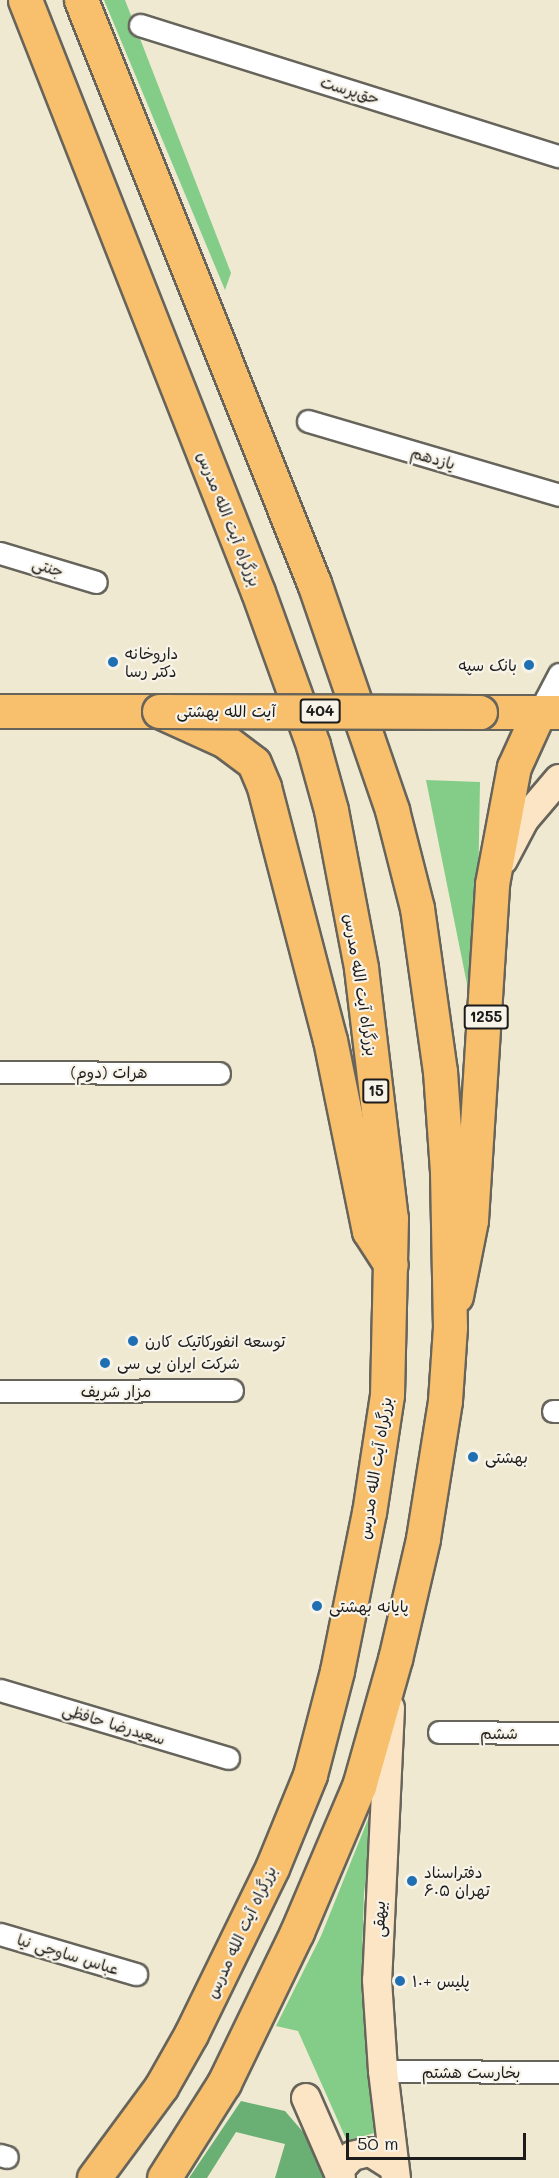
<!DOCTYPE html>
<meta charset="utf-8">
<style>
body{margin:0}
#map{position:relative;width:559px;height:2178px;overflow:hidden;background:#f0e9d1;font-family:Mali,"Playpen Sans Arabic",sans-serif}
div>[style]{position:absolute}
[style*='--x']{left:calc(var(--x)*1px);top:calc(var(--y)*1px);width:calc(var(--w)*1px);rotate:calc(var(--a)*1deg)}
.green>*{inset:0;background:#83cd89}
.forest>*{inset:0;background:#6ab075}
.roads{filter:drop-shadow(2px 0 #66645b) drop-shadow(-2px 0 #66645b) drop-shadow(0 2px #66645b) drop-shadow(0 -2px #66645b)}
.minor>*{height:21px;margin:-10.5px;padding:0 10.5px;transform-origin:10.5px;border-radius:10.5px;background:#fff}
.secondary>*{height:28px;margin:-14px;padding:0 14px;transform-origin:14px;border-radius:14px;background:#fce5c4}
.primary>*{height:33px;margin:-16.5px;padding:0 16.5px;transform-origin:16.5px;border-radius:16.5px;background:#f8bf6c}
.trunk>*{height:33px;margin:-16.5px;padding:0 16.5px;transform-origin:16.5px;border-radius:16.5px;background:#f8bf6c}
.bridges{filter:drop-shadow(2px 0 #66645b) drop-shadow(-2px 0 #66645b) drop-shadow(0 2px #66645b) drop-shadow(0 -2px #66645b)}
.primary-bridge>*{height:33px;margin:-16.5px;padding:0 16.5px;transform-origin:16.5px;border-radius:16.5px;background:#f8bf6c}
.dots>*{width:16px;height:16px;translate:-50% -50%;box-sizing:border-box;border:3px solid #f7f3e8;border-radius:50%}
span{translate:-50% -50%;white-space:nowrap;text-align:center;line-height:1.15;-webkit-text-stroke:4.5px #f7f3e8;paint-order:stroke}
.shield-label span{padding:2px 4px;background:#f7f3e8;border:2px solid;border-radius:4px;-webkit-text-stroke-width:0}
.shield-label{font-size:15px;color:#1c1c1c;font-weight:700}
.street-label{font-size:16px;color:#1c1c1c}
.poi-label{font-size:16px;color:#1c1c1c}
.left{translate:0 -50%;text-align:left}
.right{translate:-100% -50%;text-align:right}
.scale{position:absolute;left:346px;top:2133px;width:180px;height:27px;box-sizing:border-box;border:3px solid #1c1c1c;border-top:0;padding-left:8px;font-size:18px;line-height:21px;white-space:nowrap;color:#1c1c1c;-webkit-text-stroke:4px #f7f3e8;paint-order:stroke}
</style>
<div id="map">
<div class="green">
<div style="clip-path:polygon(104px 0,125px 0,231px 273px,225px 290px)"></div>
<div style="clip-path:polygon(426px 780px,480px 782px,476px 1004px,470px 999px)"></div>
<div style="clip-path:polygon(375px 1802px,364px 1893px,361px 1991px,381px 2131px,347px 2141px,298px 2031px,276px 2026px,321px 1936px)"></div>
</div>
<div class="forest">
<div style="clip-path:polygon(241px 2101px,285px 2111px,310px 2140px,329px 2178px,275px 2178px,285px 2144px,236px 2132px,207px 2178px,189px 2178px)"></div>
</div>
<div class="roads">
<div class="minor">
<div style="--x:140;--y:25;--w:439;--a:17.4"></div>
<div style="--x:308;--y:421;--w:262;--a:16.4"></div>
<div style="--x:0;--y:553;--w:100;--a:16.8"></div>
<div style="--x:539;--y:712;--w:43;--a:-62.2"></div>
<div style="--x:0;--y:1072;--w:219;--a:0.3"></div>
<div style="--x:0;--y:1391;--w:232;--a:-0.2"></div>
<div style="--x:553;--y:1411;--w:6;--a:0"></div>
<div style="--x:0;--y:1690;--w:238;--a:16.6"></div>
<div style="--x:439;--y:1732;--w:120;--a:0.5"></div>
<div style="--x:0;--y:1934;--w:142;--a:16.4"></div>
<div style="--x:383;--y:2071;--w:176;--a:0.3"></div>
<div style="--x:0;--y:2155;--w:7;--a:16"></div>
</div>
<div class="secondary">
<div style="--x:503;--y:860;--w:45;--a:-62.3"></div>
<div style="--x:524;--y:820;--w:54;--a:-49.5"></div>
<div style="--x:390;--y:1708;--w:272;--a:92.7"></div>
<div style="--x:377;--y:1980;--w:91;--a:86.2"></div>
<div style="--x:383;--y:2071;--w:108;--a:83.1"></div>
<div style="--x:306;--y:2098;--w:87;--a:66.4"></div>
<div style="--x:339;--y:2170;--w:19;--a:-47"></div>
<div style="--x:352;--y:2156;--w:18;--a:-13"></div>
<div style="--x:370;--y:2152;--w:28;--a:32"></div>
</div>
<div class="primary">
<div style="--x:0;--y:711;--w:159;--a:0"></div>
<div style="--x:159;--y:711;--w:72;--a:24.4"></div>
<div style="--x:225;--y:741;--w:36;--a:37"></div>
<div style="--x:254;--y:763;--w:26;--a:67"></div>
<div style="--x:264;--y:787;--w:261;--a:75.4"></div>
<div style="--x:330;--y:1040;--w:195;--a:78.5"></div>
<div style="--x:369;--y:1231;--w:40;--a:57.1"></div>
<div style="--x:480;--y:712;--w:79;--a:0"></div>
<div style="--x:456;--y:1296;--w:77;--a:-78.8"></div>
<div style="--x:471;--y:1220;--w:337;--a:-86.4"></div>
<div style="--x:492;--y:884;--w:119;--a:-79.4"></div>
<div style="--x:514;--y:767;--w:60;--a:-65.6"></div>
</div>
<div class="trunk">
<div style="--x:25;--y:0;--w:636;--a:68.52"></div>
<div style="--x:258;--y:592;--w:163;--a:70.2"></div>
<div style="--x:313;--y:745;--w:67;--a:74.5"></div>
<div style="--x:331;--y:810;--w:161;--a:79.2"></div>
<div style="--x:361;--y:968;--w:252;--a:83.2"></div>
<div style="--x:391;--y:1218;--w:177;--a:91.3"></div>
<div style="--x:387;--y:1395;--w:118;--a:98.7"></div>
<div style="--x:369;--y:1512;--w:162;--a:101.4"></div>
<div style="--x:337;--y:1671;--w:107;--a:104.6"></div>
<div style="--x:310;--y:1775;--w:100;--a:112.2"></div>
<div style="--x:272;--y:1868;--w:185;--a:116"></div>
<div style="--x:191;--y:2034;--w:61;--a:119.5"></div>
<div style="--x:161;--y:2087;--w:113;--a:126.4"></div>
<div style="--x:81;--y:0;--w:628;--a:68.22"></div>
<div style="--x:314;--y:583;--w:240;--a:71"></div>
<div style="--x:392;--y:810;--w:101;--a:75.7"></div>
<div style="--x:417;--y:908;--w:165;--a:82"></div>
<div style="--x:440;--y:1071;--w:101;--a:86"></div>
<div style="--x:447;--y:1172;--w:155;--a:88.9"></div>
<div style="--x:450;--y:1327;--w:74;--a:93.9"></div>
<div style="--x:445;--y:1401;--w:140;--a:99.1"></div>
<div style="--x:423;--y:1539;--w:123;--a:103.1"></div>
<div style="--x:395;--y:1659;--w:132;--a:105.8"></div>
<div style="--x:359;--y:1786;--w:159;--a:113"></div>
<div style="--x:297;--y:1932;--w:168;--a:115.8"></div>
<div style="--x:224;--y:2083;--w:112;--a:122.3"></div>
</div>
</div>
<div class="bridges">
<div class="primary-bridge">
<div style="--x:159;--y:711;--w:321;--a:0.2"></div>
</div>
</div>
<div class="dots">
<div style="left:113px;top:662px;background:#1f6fb2"></div>
<div style="left:529px;top:665px;background:#1f6fb2"></div>
<div style="left:133px;top:1341px;background:#1f6fb2"></div>
<div style="left:105px;top:1363px;background:#1f6fb2"></div>
<div style="left:473px;top:1457px;background:#1f6fb2"></div>
<div style="left:317px;top:1606px;background:#1f6fb2"></div>
<div style="left:412px;top:1881px;background:#1f6fb2"></div>
<div style="left:400px;top:1981px;background:#1f6fb2"></div>
</div>
<div class="shield-label">
<span style="left:320px;top:711px">404</span>
<span style="left:486px;top:1017px">1255</span>
<span style="left:376px;top:1091px">15</span>
</div>
<div class="street-label">
<span style="left:350px;top:90px;rotate:17deg">حق‌پرست</span>
<span style="left:433px;top:458px;rotate:16deg">یازدهم</span>
<span style="left:229px;top:519px;rotate:68deg">بزرگراه آیت الله مدرس</span>
<span style="left:48px;top:567px;rotate:17deg">جنتی</span>
<span style="left:226px;top:711px">آیت الله بهشتی</span>
<span style="left:361px;top:985px;rotate:81deg">بزرگراه آیت الله مدرس</span>
<span style="left:109px;top:1072px">هرات (دوم)</span>
<span style="left:116px;top:1391px">مزار شریف</span>
<span style="left:375px;top:1468px;rotate:-81deg">بزرگراه آیت الله مدرس</span>
<span style="left:114px;top:1724px;rotate:17deg">سعیدرضا حافظی</span>
<span style="left:499px;top:1733px">ششم</span>
<span style="left:379px;top:1919px;rotate:-89deg">بیهقی</span>
<span style="left:241px;top:1932px;rotate:-65deg">بزرگراه آیت الله مدرس</span>
<span style="left:68px;top:1954px;rotate:17deg">عباس ساوجی نیا</span>
<span style="left:471px;top:2072px">بخارست هشتم</span>
</div>
<div class="poi-label">
<span class="left" style="left:125px;top:662px">داروخانه<br>دکتر رسا</span>
<span class="right" style="left:517px;top:665px">بانک سپه</span>
<span class="left" style="left:145px;top:1341px">توسعه انفورکاتیک کارن</span>
<span class="left" style="left:117px;top:1363px">شرکت ایران پی سی</span>
<span class="left" style="left:485px;top:1457px">بهشتی</span>
<span class="left" style="left:329px;top:1606px">پایانه بهشتی</span>
<span class="left" style="left:424px;top:1881px">دفتراسناد<br>۶۰۵ تهران</span>
<span class="left" style="left:412px;top:1981px">پلیس +۱٠</span>
</div>
<div class="scale">50 m</div>
</div>
